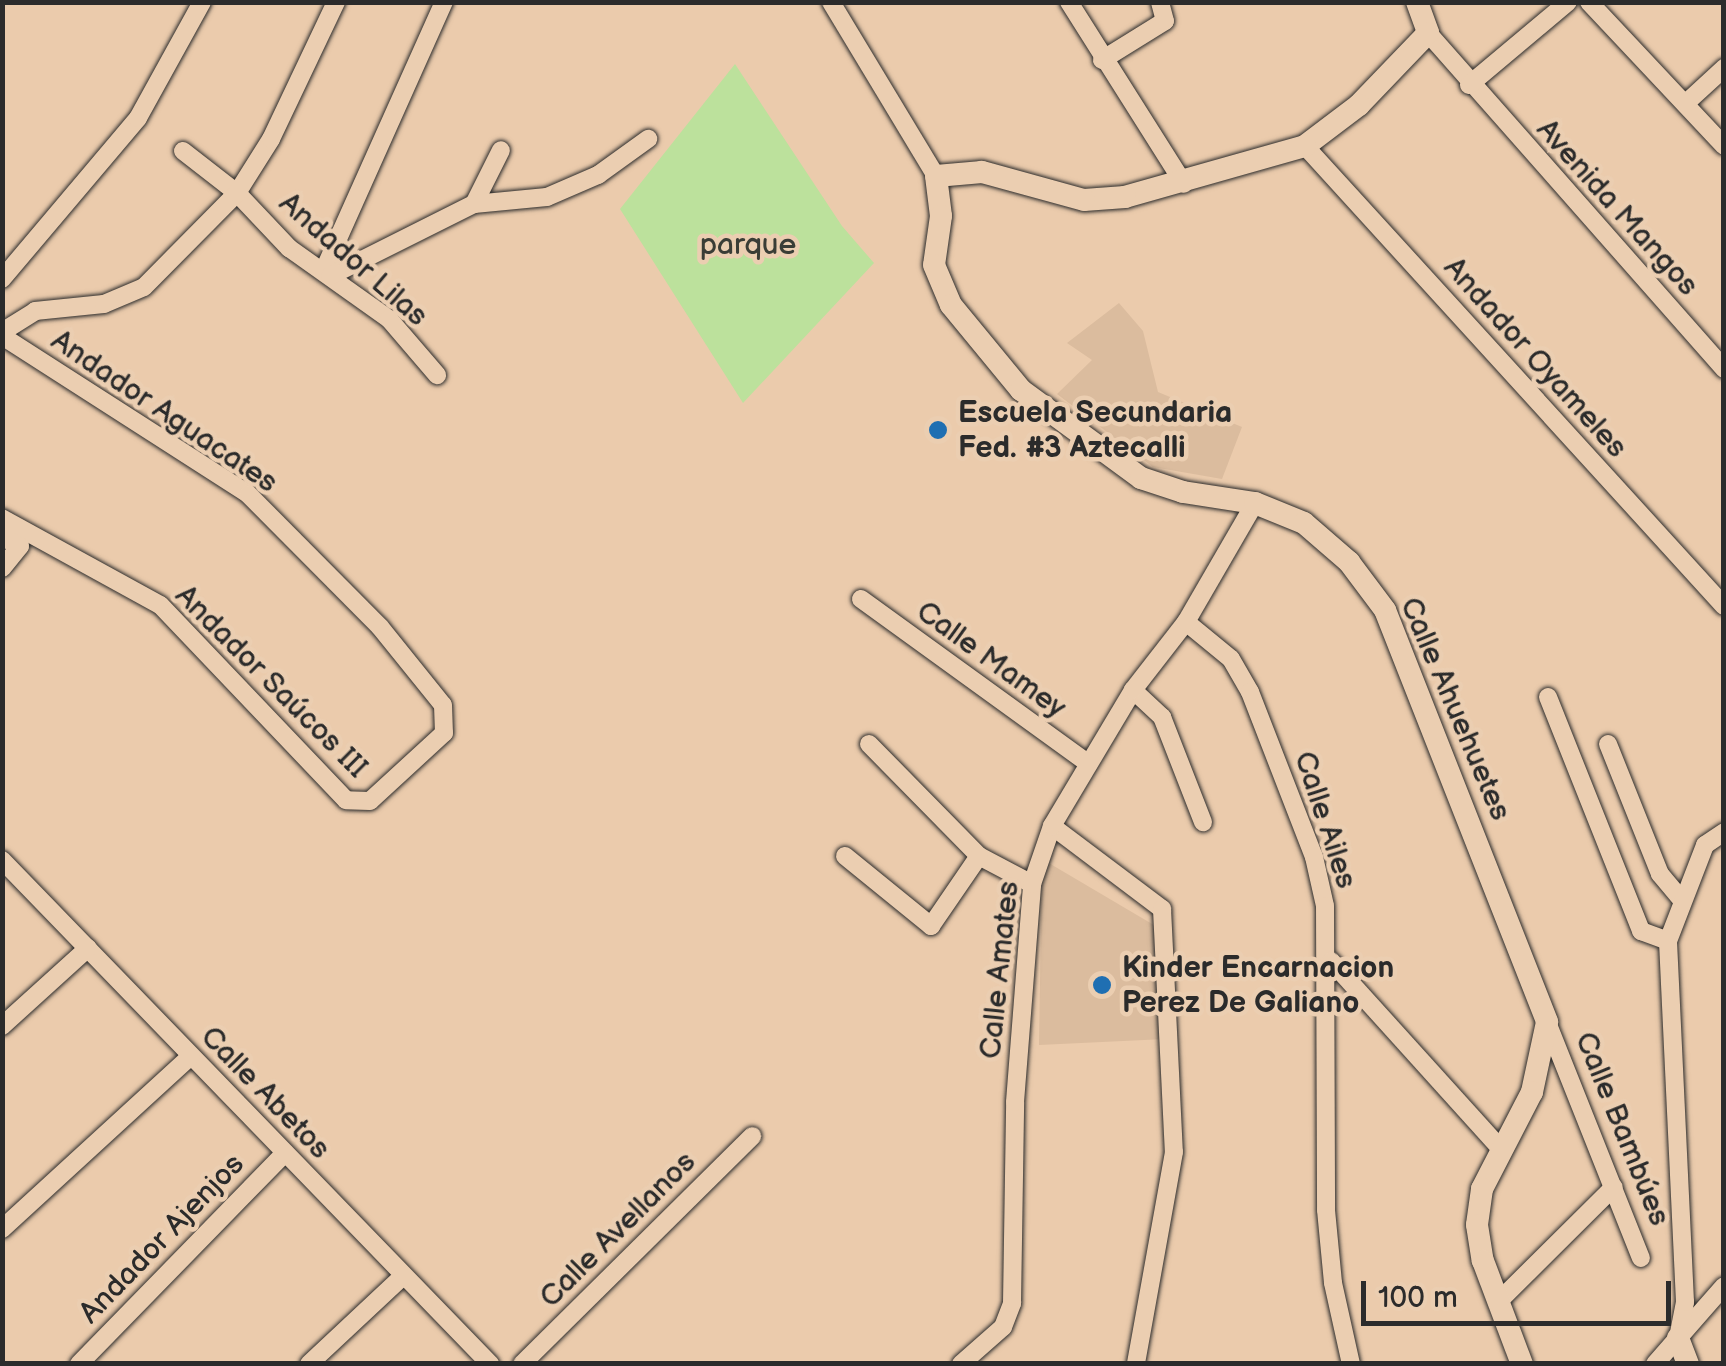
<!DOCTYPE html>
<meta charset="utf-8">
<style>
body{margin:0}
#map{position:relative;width:1726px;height:1366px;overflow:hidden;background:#ebcbac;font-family:"Balsamiq Sans",sans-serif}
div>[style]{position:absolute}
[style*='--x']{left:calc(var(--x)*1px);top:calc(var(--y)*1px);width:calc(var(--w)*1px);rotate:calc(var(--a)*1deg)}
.built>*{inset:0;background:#dbbc9e}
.green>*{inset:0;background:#bce19c}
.roads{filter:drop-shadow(0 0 2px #2b2b2b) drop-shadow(0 0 2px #2b2b2b)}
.minor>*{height:18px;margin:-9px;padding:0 9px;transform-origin:9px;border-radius:9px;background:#ebceb1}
.secondary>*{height:22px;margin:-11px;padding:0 11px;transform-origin:11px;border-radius:11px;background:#ebceb1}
.dots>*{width:28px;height:28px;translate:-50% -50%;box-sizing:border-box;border:5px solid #ebceb1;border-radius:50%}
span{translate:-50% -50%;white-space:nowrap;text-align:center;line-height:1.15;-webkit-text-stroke:9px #ebceb1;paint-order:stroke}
.street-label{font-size:30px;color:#2b2b2b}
.park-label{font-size:30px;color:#3a3d36}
.poi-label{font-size:30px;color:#2b2b2b;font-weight:700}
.left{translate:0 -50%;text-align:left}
.frame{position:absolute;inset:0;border:5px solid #2b2b2b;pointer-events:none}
.scale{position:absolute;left:1361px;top:1281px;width:310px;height:45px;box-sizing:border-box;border:5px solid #2b2b2b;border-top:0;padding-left:12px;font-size:30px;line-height:35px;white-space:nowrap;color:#2b2b2b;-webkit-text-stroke:8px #ebceb1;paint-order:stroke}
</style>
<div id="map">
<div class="built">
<i style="clip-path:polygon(1119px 303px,1143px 331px,1158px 392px,1242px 427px,1222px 479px,1153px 467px,1057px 394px,1092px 360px,1067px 343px)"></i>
<i style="clip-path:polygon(1042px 859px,1164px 931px,1165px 1039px,1039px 1045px)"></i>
</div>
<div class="green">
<i style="clip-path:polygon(735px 64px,842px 226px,874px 263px,743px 403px,620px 209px)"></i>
</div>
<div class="roads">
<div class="minor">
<i style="--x:831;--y:2;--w:203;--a:58.9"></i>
<i style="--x:1069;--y:2;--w:215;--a:57.7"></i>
<i style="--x:1589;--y:2;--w:197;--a:46.8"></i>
<i style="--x:1428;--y:33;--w:448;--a:48.6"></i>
<i style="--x:1102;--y:60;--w:74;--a:-31.8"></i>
<i style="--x:1165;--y:21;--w:20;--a:-105"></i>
<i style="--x:1469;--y:85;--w:129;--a:-40"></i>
<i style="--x:1686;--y:103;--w:52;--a:-42.6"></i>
<i style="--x:1305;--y:146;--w:622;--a:47.67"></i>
<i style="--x:183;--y:151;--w:68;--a:37.9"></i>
<i style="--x:237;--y:193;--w:76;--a:46.6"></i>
<i style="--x:289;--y:248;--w:123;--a:35.4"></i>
<i style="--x:389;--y:319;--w:74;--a:49.4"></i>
<i style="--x:474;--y:204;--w:60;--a:-63.4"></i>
<i style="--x:324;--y:270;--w:294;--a:-65.9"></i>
<i style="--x:330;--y:276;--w:161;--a:-26.6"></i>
<i style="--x:474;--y:204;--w:73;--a:-5.5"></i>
<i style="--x:547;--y:197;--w:56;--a:-23.3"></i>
<i style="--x:598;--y:175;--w:62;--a:-35.8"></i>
<i style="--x:2;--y:279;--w:211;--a:-49.8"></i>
<i style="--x:138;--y:118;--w:132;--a:-61.1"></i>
<i style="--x:2;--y:332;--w:39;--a:-32"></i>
<i style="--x:35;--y:311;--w:69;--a:-5.8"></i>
<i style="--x:104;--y:304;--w:43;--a:-23"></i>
<i style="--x:144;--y:287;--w:132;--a:-45.3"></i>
<i style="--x:237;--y:193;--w:64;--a:-57.8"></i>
<i style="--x:271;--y:139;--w:152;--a:-64.6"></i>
<i style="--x:2;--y:336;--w:292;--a:32.7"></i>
<i style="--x:248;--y:494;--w:187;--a:45.2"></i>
<i style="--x:380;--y:627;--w:100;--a:51.1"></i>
<i style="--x:443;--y:705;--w:28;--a:88"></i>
<i style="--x:444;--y:733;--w:100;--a:137.4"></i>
<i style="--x:370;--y:801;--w:24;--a:-178"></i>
<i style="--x:346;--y:800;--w:269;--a:-133.6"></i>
<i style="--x:160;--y:605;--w:180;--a:-151.2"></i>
<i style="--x:2;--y:537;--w:20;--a:27"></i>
<i style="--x:20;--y:546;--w:28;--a:129"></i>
<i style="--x:861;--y:599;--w:281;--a:35.9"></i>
<i style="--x:1186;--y:622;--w:58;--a:39.4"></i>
<i style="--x:1231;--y:659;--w:38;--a:60"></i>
<i style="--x:1250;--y:692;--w:177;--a:68.8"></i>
<i style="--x:1314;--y:857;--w:50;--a:77.3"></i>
<i style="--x:1325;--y:906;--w:304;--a:89.8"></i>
<i style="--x:1326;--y:1210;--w:73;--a:84.5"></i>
<i style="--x:1333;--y:1283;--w:83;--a:77.5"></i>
<i style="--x:1133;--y:690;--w:40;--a:43"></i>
<i style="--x:1162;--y:717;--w:113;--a:68.7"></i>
<i style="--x:1548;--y:697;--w:252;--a:68.3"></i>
<i style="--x:1641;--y:931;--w:29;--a:20"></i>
<i style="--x:869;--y:744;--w:157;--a:45.5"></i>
<i style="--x:979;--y:856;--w:60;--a:27.8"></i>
<i style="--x:1608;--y:744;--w:140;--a:68.2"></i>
<i style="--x:1660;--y:874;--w:31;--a:50"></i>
<i style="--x:1052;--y:826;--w:138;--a:37"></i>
<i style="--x:1162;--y:909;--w:243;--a:87.2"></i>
<i style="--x:1174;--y:1152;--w:215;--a:100.2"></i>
<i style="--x:845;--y:856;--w:111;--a:39.1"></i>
<i style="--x:931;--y:926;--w:85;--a:-55.6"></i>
<i style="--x:2;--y:860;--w:702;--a:45.92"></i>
<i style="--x:1331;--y:961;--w:252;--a:47.9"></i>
<i style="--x:1547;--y:1022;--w:254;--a:68.3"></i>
<i style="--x:2;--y:1026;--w:116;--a:-42.2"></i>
<i style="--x:2;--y:1229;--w:256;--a:-42.5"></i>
<i style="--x:1498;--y:1302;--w:163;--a:-44.8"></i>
<i style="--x:1681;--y:1335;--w:65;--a:-48.7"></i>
<i style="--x:79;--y:1364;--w:295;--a:-45.7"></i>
<i style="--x:309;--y:1364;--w:129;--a:-43.1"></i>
<i style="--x:522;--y:1364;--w:324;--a:-44.7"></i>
<i style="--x:961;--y:1364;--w:56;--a:-41.4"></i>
<i style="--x:1003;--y:1327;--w:26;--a:-69"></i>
<i style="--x:1012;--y:1303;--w:201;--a:-89.1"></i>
<i style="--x:1015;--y:1102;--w:219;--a:-85.5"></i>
<i style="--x:1032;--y:884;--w:61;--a:-71"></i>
<i style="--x:1052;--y:826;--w:158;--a:-59.2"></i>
<i style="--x:1133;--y:690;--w:86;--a:-52.1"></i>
<i style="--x:1186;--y:622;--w:138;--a:-59.9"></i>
<i style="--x:1655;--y:1364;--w:35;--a:-49"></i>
<i style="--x:1678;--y:1338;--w:37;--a:-79"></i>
<i style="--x:1685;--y:1302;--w:361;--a:-92.7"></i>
<i style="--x:1668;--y:941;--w:103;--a:-68.9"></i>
<i style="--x:1705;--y:845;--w:23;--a:-34"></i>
</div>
<div class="secondary">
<i style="--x:1417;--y:2;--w:33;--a:70"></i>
<i style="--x:1428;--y:33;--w:100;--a:133.8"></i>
<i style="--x:1359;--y:105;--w:68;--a:142.8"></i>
<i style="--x:1305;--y:146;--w:187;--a:164.2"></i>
<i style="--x:1125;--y:197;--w:41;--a:175.8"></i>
<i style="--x:1084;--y:200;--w:106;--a:-164.6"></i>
<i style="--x:982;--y:172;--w:46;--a:175"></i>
<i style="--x:936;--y:176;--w:40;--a:82.9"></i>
<i style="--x:941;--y:216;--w:49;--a:98.1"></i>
<i style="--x:934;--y:265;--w:43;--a:67"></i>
<i style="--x:951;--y:305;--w:110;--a:50.5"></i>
<i style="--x:1021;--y:390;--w:149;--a:36.3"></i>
<i style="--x:1141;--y:478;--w:44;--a:18.4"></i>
<i style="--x:1183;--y:492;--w:73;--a:8.7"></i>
<i style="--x:1255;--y:503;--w:53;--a:22.2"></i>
<i style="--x:1304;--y:523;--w:60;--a:40.9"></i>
<i style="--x:1349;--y:562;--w:60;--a:53.1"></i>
<i style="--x:1385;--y:610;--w:443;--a:68.5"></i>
<i style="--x:1547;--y:1022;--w:72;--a:102.1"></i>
<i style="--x:1532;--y:1092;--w:109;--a:117.3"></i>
<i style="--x:1482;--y:1189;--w:36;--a:98"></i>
<i style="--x:1477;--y:1225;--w:36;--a:81"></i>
<i style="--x:1483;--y:1261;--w:110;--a:69.3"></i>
<i style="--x:1678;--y:1338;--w:28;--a:69"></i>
</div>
</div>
<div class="dots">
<i style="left:938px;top:430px;background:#1f6fb2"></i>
<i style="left:1102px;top:985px;background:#1f6fb2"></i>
</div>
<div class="street-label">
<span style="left:1617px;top:208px;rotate:48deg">Avenida Mangos</span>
<span style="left:353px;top:260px;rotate:41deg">Andador Lilas</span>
<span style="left:1535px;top:358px;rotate:48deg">Andador Oyameles</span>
<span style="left:164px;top:412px;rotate:34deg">Andador Aguacates</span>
<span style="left:991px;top:660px;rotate:36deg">Calle Mamey</span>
<span style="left:271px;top:682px;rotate:45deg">Andador Saúcos III</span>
<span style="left:1455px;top:709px;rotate:67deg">Calle Ahuehuetes</span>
<span style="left:1325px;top:820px;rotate:72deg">Calle Ailes</span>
<span style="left:1000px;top:970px;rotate:-84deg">Calle Amates</span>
<span style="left:265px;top:1093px;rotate:46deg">Calle Abetos</span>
<span style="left:1622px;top:1129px;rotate:68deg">Calle Bambúes</span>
<span style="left:618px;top:1230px;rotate:-45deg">Calle Avellanos</span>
<span style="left:162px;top:1239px;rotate:-46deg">Andador Ajenjos</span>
</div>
<div class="park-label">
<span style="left:748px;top:245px">parque</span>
</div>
<div class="poi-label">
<span class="left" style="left:958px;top:430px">Escuela Secundaria<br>Fed. #3 Aztecalli</span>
<span class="left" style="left:1122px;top:985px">Kinder Encarnacion<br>Perez De Galiano</span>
</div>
<div class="frame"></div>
<div class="scale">100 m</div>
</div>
